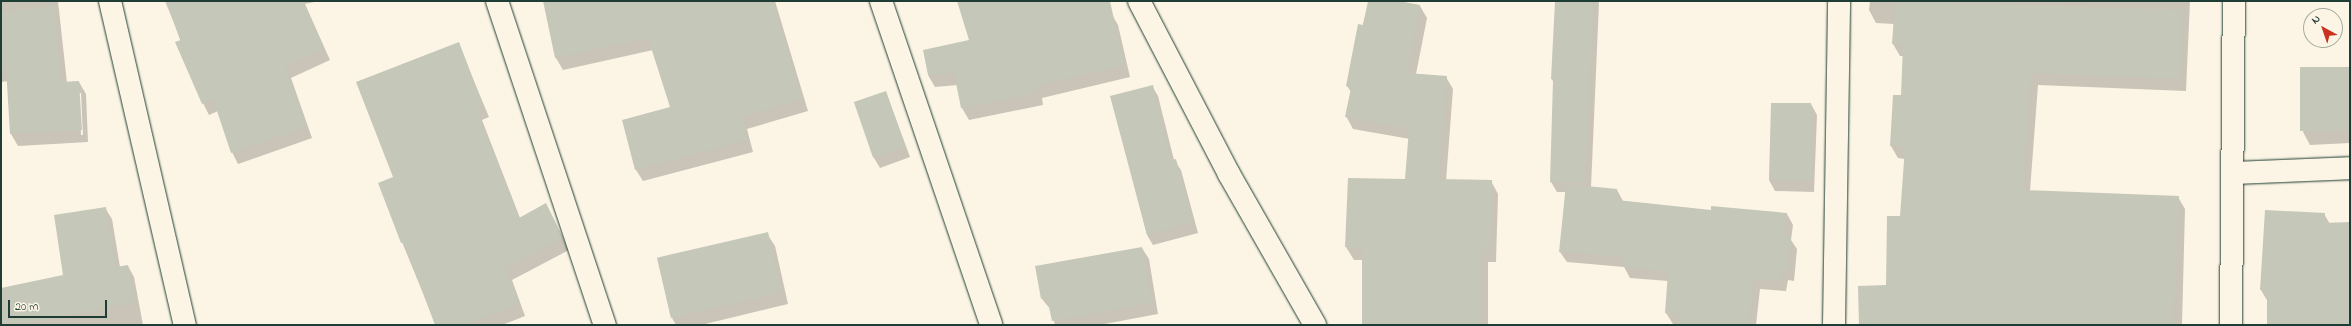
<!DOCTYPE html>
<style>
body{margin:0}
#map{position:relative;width:2351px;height:326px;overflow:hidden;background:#fcf5e5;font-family:"Indie Flower",sans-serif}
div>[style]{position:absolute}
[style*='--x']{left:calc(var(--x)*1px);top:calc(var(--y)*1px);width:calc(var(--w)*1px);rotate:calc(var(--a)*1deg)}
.shadow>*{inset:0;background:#0003}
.building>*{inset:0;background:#c5c7b9;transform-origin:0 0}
.roads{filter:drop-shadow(0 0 1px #1f3d34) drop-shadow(0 0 1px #1f3d34)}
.street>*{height:22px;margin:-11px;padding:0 11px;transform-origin:11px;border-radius:11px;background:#fcf5e5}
span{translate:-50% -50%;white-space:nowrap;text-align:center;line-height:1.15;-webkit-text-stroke:3px #fcf5e5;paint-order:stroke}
.frame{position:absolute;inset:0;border:2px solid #1f3d34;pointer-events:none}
.north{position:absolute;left:2303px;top:8px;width:40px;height:40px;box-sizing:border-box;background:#fcf5e5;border:1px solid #a4ab9e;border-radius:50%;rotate:320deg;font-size:11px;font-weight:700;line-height:16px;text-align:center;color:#1f3d34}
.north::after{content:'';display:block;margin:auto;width:14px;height:18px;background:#c8321e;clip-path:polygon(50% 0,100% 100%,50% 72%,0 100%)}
.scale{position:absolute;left:8px;top:300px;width:99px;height:18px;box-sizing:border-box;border:2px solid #1f3d34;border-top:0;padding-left:5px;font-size:12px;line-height:14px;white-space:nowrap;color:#1f3d34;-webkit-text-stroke:3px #fcf5e5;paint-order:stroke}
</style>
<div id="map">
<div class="shadow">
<i style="clip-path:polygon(evenodd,1px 1px,58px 1px,67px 83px,79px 82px,86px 94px,88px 142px,18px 146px,11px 134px,8px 81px,1px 82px,1px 1px,79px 93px,81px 93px,83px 135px,81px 135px,79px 93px)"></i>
<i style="clip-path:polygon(166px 1px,319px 1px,305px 4px,330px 60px,291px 78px,312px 138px,238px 164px,232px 152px,218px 111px,209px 115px,203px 103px)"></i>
<i style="clip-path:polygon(544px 1px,775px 1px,808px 111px,747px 129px,753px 152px,643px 181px,636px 170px,672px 108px,653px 50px,563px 70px,556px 58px)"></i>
<i style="clip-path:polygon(958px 1px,1061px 1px,1111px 13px,1118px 25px,1130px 77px,1042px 98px,1043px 105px,969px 120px,962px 108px,958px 85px,935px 87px,928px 75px,970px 41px)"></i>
<i style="clip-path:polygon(1369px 1px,1394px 1px,1420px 6px,1427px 18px,1416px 74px,1446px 77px,1453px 89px,1446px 181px,1491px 181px,1498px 194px,1496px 262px,1488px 262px,1488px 325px,1363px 325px,1363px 260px,1354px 260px,1346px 247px,1349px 179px,1406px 180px,1410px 139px,1353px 129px,1346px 116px,1351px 92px,1347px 86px)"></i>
<i style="clip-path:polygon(1556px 1px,1597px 1px,1599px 3px,1591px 187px,1617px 190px,1623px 201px,1712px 211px,1787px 214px,1793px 225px,1791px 240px,1797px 249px,1794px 281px,1788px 280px,1786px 291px,1760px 289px,1756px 325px,1673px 324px,1666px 313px,1668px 281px,1630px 278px,1624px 267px,1567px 262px,1560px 252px,1566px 192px,1557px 192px,1551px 182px,1554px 84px,1552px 79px)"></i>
<i style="clip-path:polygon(1870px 1px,2190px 1px,2186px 91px,2038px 85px,2030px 191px,2178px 197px,2185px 209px,2182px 325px,1860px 325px,1887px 285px,1901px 217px,1905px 159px,1898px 158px,1891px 146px,1902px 96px,1904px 56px,1900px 56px,1893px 44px,1894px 24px,1876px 23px,1869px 10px)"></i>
<i style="clip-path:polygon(458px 43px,489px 117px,482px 120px,520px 218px,546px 204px,569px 250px,512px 280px,525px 316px,502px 325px,436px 325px,402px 242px,395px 178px)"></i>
<i style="clip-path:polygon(2350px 68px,2350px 143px,2310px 145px,2303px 132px)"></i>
<i style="clip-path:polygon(1152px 86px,1158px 96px,1174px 160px,1181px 170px,1198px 233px,1153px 245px,1147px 235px,1112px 97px)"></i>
<i style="clip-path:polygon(886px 92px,910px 157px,880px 168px,874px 158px)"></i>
<i style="clip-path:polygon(1771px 104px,1811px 104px,1817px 115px,1814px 192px,1775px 191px,1769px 180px)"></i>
<i style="clip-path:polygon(105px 208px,112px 219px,120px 267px,128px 266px,134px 277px,143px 325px,1px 325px,1px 289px,64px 276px)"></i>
<i style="clip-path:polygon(2324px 214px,2330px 224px,2350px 223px,2350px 325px,2268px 325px,2268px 302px,2261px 290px)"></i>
<i style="clip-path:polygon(767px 234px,775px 246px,788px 304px,701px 325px,676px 325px,672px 318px)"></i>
<i style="clip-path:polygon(1142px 248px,1149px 259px,1158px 314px,1099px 325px,1055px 325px,1051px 310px,1042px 299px)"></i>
</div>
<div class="building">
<i style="clip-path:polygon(165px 1px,303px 1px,324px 48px,285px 66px,306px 127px,231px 153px,213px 99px,202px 104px,175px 42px,181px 40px)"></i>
<i style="clip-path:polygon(543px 1px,773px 1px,802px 99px,741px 117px,747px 140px,635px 170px,622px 120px,670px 107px,648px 38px,555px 58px)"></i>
<i style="clip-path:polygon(957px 1px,1110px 1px,1124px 65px,1036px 86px,1037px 93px,961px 108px,954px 73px,928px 75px,923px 50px,969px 40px)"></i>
<i style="clip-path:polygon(1368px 1px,1399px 1px,1420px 5px,1407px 73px,1447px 76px,1438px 179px,1492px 180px,1490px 250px,1481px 250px,1481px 325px,1362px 325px,1362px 248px,1345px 247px,1348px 178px,1405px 179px,1409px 129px,1345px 117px,1351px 88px,1346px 86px,1358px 24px,1363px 25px)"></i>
<i style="clip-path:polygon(1555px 1px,1593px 1px,1585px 183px,1550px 182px,1553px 80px,1551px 79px)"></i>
<i style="clip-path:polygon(1895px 1px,2182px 10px,2180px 79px,2031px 73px,2023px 190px,2179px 196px,2173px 325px,1859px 325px,1858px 286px,1886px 285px,1887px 216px,1900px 216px,1905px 147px,1890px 146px,1893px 95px,1901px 95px,1903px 45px,1892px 44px)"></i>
<i style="clip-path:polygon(54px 6px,61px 82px,79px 81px,82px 130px,10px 134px,6px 68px,1px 69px,1px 12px)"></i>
<i style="clip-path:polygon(459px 42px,483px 105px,476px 108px,519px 218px,546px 203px,563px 238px,506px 268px,519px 304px,463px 325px,435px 325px,404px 242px,401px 243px,378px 183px,393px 177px,356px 82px)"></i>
<i style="left:2350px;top:67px;width:64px;height:50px;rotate:90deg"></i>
<i style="clip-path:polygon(1153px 85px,1171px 160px,1176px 159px,1193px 222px,1147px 235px,1110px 96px)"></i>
<i style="left:886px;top:91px;width:59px;height:34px;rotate:71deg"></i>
<i style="left:1771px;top:103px;width:40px;height:77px"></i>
<i style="clip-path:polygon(1566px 184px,1617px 189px,1617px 200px,1711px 210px,1711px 206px,1787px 213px,1785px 237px,1791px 237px,1788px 270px,1782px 270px,1781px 281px,1754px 278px,1748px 325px,1677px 325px,1678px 314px,1665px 313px,1668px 272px,1623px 267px,1624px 257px,1559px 252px)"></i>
<i style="clip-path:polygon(106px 207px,116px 267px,128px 265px,135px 302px,48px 319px,1px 325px,1px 288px,63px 275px,54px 215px)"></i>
<i style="clip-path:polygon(2265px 210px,2325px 213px,2324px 223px,2350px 222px,2350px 325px,2267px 325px,2267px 290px,2260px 290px)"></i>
<i style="left:768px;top:232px;width:62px;height:114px;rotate:77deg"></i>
<i style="clip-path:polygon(1142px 247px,1152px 303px,1052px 321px,1047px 298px,1041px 299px,1035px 266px)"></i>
</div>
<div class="roads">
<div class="street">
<i style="--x:110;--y:1;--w:333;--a:77"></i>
<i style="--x:497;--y:1;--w:342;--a:71.6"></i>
<i style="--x:881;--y:1;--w:342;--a:71.2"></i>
<i style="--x:1139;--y:1;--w:195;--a:62.5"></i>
<i style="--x:1229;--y:174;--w:174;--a:60.3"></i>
<i style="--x:2233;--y:173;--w:117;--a:-2.4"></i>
<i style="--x:1834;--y:325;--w:324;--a:-89.1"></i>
<i style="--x:2231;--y:325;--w:324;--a:-89.5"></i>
</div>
</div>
<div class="frame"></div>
<div class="north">N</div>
<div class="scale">20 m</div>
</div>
